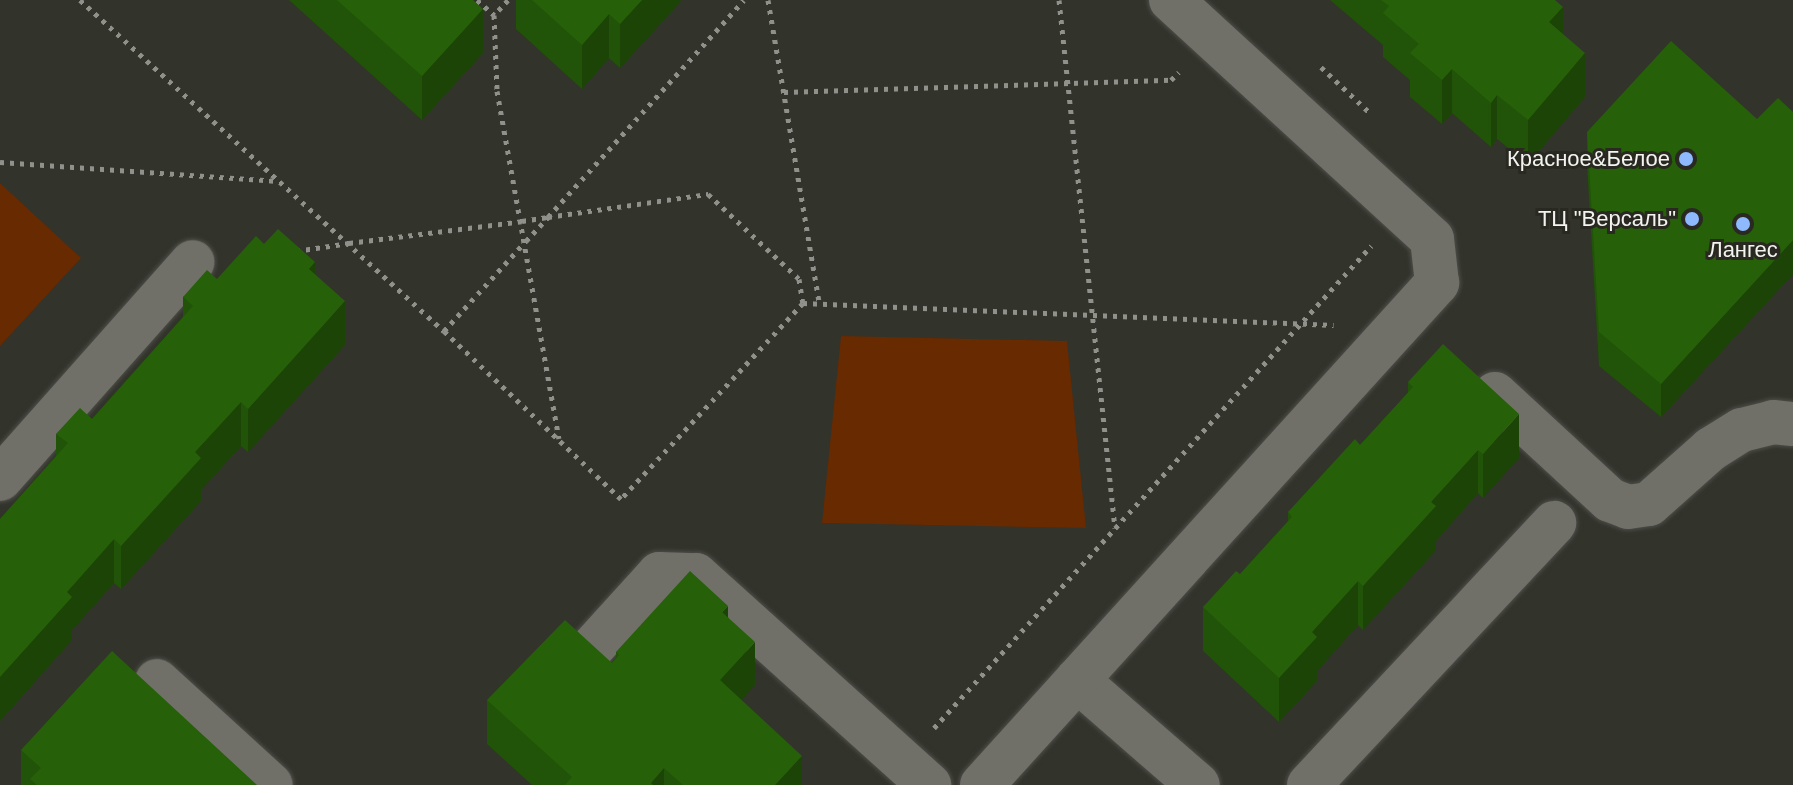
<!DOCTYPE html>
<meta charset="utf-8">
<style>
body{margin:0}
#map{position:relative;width:1793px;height:785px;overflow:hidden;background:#32332b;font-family:Helvetica,sans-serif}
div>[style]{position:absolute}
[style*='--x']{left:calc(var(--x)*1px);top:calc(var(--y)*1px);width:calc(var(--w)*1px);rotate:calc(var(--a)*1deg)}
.green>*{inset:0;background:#672a01}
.path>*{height:5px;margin-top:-2.5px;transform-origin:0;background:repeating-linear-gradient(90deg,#91918b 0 4px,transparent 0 10px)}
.roads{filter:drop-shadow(0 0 2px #4e4e49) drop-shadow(0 0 2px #4e4e49)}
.minor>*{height:44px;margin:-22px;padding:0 22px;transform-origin:22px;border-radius:22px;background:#707068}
.wall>*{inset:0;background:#215308}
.shaded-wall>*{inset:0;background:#1b4406}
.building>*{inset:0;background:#266109}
.dots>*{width:22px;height:22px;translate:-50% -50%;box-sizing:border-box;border:4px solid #292922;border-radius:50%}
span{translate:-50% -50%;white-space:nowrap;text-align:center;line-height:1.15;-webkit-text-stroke:6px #292922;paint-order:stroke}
.poi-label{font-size:22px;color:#f3f3ef}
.right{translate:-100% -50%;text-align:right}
</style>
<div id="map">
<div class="green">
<i style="clip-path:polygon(0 183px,81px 258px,0 346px)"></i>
<i style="clip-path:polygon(841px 336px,1067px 341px,1086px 528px,822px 523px)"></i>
</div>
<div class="path">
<i style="--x:80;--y:0;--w:492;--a:42.3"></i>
<i style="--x:477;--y:0;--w:23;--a:41"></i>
<i style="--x:508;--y:0;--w:21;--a:133"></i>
<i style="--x:494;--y:15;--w:76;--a:87.7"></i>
<i style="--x:497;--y:91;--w:353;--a:79.9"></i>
<i style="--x:768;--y:0;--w:307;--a:80.4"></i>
<i style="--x:1059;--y:0;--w:531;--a:83.95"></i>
<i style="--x:1321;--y:67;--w:66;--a:43.2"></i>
<i style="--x:784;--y:92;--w:387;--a:-1.8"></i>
<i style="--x:1171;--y:80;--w:11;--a:-45"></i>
<i style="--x:0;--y:162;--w:278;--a:3.9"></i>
<i style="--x:296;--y:251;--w:54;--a:-8.6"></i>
<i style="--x:349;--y:243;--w:174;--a:-7.2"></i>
<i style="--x:522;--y:221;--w:26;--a:-9"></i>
<i style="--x:548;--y:217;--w:162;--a:-8.2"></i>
<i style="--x:708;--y:194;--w:125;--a:43"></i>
<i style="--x:799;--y:279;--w:24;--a:81"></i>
<i style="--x:803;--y:303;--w:267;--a:132.9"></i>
<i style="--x:621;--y:499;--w:244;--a:-136.5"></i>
<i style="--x:444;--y:331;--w:122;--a:-47.7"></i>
<i style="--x:526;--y:241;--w:33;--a:-47"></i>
<i style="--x:548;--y:217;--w:292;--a:-47.9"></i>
<i style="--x:803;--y:303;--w:531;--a:2.37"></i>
<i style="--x:934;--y:728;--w:651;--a:-47.8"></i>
</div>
<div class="roads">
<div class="minor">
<i style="--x:1495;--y:394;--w:156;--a:42.7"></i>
<i style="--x:1610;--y:500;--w:19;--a:21"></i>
<i style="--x:1628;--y:507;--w:21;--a:-8"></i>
<i style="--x:1649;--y:504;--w:83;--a:-41.6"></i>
<i style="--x:1711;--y:449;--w:36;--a:-32"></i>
<i style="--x:1742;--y:430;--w:32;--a:-14"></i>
<i style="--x:1773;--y:422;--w:20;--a:6"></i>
<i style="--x:0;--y:479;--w:290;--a:-48.4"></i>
<i style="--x:592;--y:648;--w:100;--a:-47.8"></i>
<i style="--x:659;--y:574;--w:37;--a:2"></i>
<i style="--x:696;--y:575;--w:314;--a:42"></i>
<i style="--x:1077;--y:680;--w:160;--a:41"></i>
<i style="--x:157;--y:681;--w:154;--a:42.4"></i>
<i style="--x:982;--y:785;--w:678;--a:-47.81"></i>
<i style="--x:1437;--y:283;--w:44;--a:-96.5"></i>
<i style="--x:1432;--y:239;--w:354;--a:-137.5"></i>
<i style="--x:1309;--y:785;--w:359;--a:-46.9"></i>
</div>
</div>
<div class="wall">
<i style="clip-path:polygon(289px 0,473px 0,483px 53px,422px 120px)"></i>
<i style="clip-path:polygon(516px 0,682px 0,620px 68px,609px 58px,582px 89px,516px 29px)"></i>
<i style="clip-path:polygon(1330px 0,1555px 0,1563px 34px,1585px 97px,1528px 164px,1497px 139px,1491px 147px,1452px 113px,1442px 124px,1410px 97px,1410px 80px,1383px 57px,1383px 45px)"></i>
<i style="clip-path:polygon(1793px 112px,1793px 274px,1661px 417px,1599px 366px,1587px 165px,1587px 132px,1757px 119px)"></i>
<i style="clip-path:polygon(264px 244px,315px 274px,345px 345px,248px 452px,241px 446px,201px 490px,201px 501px,121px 589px,114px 583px,72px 630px,72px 640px,0 721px,0 519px,56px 456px,56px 434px,92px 419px,183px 317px,183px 297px,217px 279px)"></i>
<i style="clip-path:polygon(1408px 382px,1519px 458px,1483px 498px,1478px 493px,1436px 541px,1436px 550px,1363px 630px,1358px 625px,1317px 671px,1317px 681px,1279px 722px,1203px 651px,1203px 607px,1240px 574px,1288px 521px,1288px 512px,1360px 445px,1408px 393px)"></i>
<i style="clip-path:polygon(728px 617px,755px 685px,741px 700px,802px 785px,532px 785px,487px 744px,487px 700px,612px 663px,616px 658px,616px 652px)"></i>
<i style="clip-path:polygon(21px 750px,257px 785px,21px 785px)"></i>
</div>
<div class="shaded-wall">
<i style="clip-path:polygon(642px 0,682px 0,620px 68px,620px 24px)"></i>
<i style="clip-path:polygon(1563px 7px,1563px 50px,1549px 22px)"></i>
<i style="clip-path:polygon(483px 9px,483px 53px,422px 120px,422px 76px)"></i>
<i style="clip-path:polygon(609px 14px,609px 58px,582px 89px,582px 45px)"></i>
<i style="clip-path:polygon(1585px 53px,1585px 97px,1528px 164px,1528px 120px)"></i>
<i style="clip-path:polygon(1452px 69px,1452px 113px,1442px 124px,1442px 80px)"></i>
<i style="clip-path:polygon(1497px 95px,1497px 139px,1491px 147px,1491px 103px)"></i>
<i style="clip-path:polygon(1793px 240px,1793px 274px,1661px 417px,1661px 384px)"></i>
<i style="clip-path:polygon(315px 262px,315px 306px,309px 269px)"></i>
<i style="clip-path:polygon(345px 301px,345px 345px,248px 452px,248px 409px)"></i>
<i style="clip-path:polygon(241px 402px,241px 446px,201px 490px,201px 501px,121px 589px,121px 546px,195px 452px)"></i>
<i style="clip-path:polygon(1519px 414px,1519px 458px,1483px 498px,1483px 454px)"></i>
<i style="clip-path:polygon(1478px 450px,1478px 493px,1436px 541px,1436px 550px,1363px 630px,1363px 586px,1431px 502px)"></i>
<i style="clip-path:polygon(114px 539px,114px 583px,72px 630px,72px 640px,0 721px,0 677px,67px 592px)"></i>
<i style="clip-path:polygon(1358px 581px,1358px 625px,1317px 671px,1317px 681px,1279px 722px,1279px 678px,1312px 632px)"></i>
<i style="clip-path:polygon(728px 606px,728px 649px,722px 612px)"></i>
<i style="clip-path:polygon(755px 642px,755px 685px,720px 724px,720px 680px)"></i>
<i style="clip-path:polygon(802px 756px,802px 785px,775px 785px)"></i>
<i style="clip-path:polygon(664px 768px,664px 785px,651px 785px,651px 783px)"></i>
</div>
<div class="building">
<i style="clip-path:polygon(337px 0,473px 0,483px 9px,422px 76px)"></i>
<i style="clip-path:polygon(532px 0,642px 0,620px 24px,609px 14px,582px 45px)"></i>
<i style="clip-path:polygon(1381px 0,1555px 0,1563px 7px,1549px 22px,1585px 53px,1528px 120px,1497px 95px,1491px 103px,1452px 69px,1442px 80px,1410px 53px,1419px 44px,1383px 13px,1389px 6px)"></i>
<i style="clip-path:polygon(1671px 41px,1757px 119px,1778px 98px,1793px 112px,1793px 240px,1661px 384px,1599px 332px,1587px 132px)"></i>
<i style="clip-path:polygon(278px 229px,315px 262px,309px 269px,345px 301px,248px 409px,241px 402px,195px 452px,201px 458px,121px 546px,114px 539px,67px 592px,72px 597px,0 677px,0 519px,68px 443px,56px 434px,80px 408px,92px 419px,193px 306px,183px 297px,207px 270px,217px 279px,256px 236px,264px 244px)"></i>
<i style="clip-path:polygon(1443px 344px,1519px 414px,1483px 454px,1478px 450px,1431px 502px,1436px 506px,1363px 586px,1358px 581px,1312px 632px,1317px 637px,1279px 678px,1203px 607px,1236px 571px,1240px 574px,1292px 517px,1288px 512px,1355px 439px,1360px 445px,1413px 387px,1408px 382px)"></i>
<i style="clip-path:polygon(690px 571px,728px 606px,722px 612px,755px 642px,720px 680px,802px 756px,775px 785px,683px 785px,664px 768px,651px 783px,653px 785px,565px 785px,572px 777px,487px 700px,565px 620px,612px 663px,619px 655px,616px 652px)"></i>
<i style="clip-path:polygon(112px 651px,257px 785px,37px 785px,30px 779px,41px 768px,21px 750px)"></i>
</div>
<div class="dots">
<i style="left:1686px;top:159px;background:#8eb9fd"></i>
<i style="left:1692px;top:219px;background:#8eb9fd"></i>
<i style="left:1743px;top:224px;background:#8eb9fd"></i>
</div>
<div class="poi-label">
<span class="right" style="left:1670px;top:159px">Красное&amp;Белое</span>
<span class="right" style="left:1676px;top:219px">ТЦ "Версаль"</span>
<span style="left:1743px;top:250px">Лангес</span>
</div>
</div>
